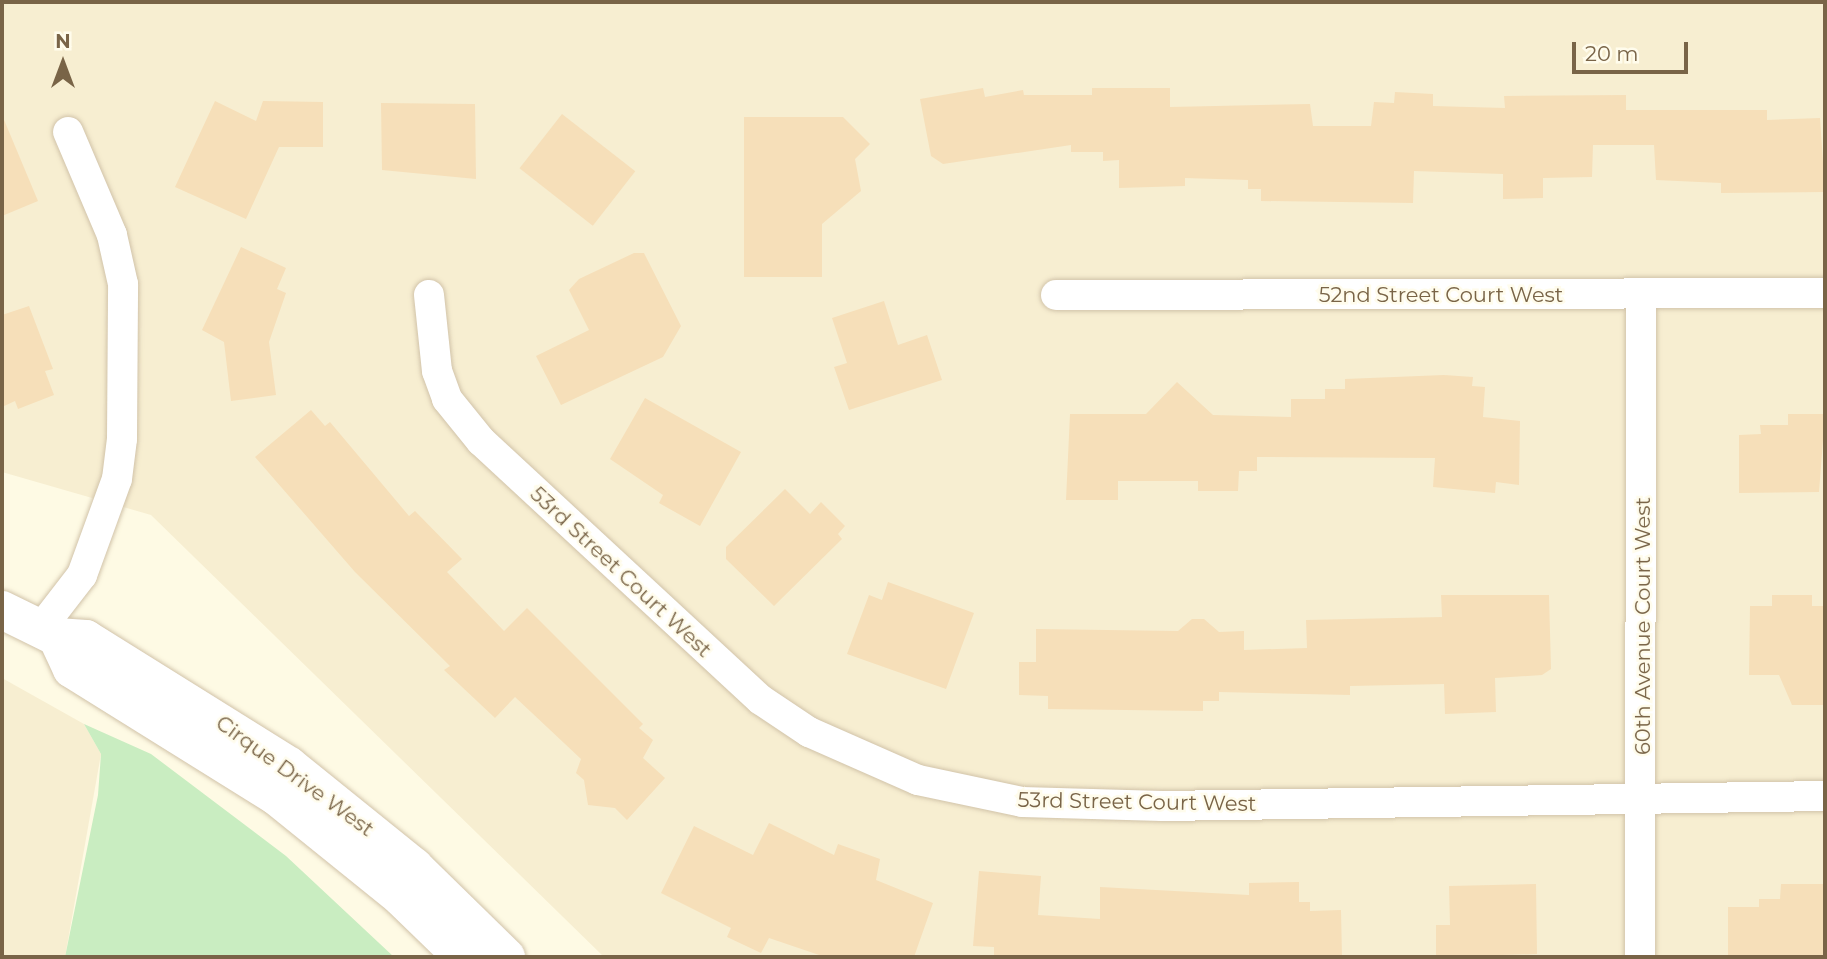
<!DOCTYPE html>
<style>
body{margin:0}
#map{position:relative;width:1827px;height:959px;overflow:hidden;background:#fefae4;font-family:Montserrat,sans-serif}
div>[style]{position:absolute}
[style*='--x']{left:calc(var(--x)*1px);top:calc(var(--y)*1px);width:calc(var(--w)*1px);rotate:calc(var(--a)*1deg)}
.residential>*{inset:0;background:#f7eed1}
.green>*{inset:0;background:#c9edc1}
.building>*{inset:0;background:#f6dfb9;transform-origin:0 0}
.roads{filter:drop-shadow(0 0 2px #d1c3a9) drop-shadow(0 0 2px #d1c3a9)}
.minor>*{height:30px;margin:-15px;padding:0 15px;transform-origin:15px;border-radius:15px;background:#fff}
.secondary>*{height:38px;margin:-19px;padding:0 19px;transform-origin:19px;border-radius:19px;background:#fff}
span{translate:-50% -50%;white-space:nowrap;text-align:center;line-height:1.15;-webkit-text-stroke:5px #fffcec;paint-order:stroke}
.street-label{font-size:21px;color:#796447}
.frame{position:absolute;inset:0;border:4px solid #796447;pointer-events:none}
.north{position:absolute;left:28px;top:28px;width:70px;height:70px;-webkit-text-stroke:5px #fffcec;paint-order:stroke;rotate:0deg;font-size:19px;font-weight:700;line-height:28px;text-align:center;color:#796447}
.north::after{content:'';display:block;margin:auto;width:24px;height:32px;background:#796447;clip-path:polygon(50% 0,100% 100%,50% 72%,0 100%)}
.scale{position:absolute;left:1572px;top:42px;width:116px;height:32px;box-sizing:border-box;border:4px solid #796447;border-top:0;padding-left:9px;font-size:21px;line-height:24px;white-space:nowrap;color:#796447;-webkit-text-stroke:5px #fffcec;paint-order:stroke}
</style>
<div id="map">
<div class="residential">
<i style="clip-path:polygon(2px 2px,1825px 2px,1825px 957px,604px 957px,151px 515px,2px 472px)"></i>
<i style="clip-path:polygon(2px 678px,84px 724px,101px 754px,65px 957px,2px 957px)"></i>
</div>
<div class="green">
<i style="clip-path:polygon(84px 724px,151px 754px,286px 856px,394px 957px,65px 957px,98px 795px,101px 754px)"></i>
</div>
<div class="building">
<i style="clip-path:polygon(983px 88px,985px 97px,1023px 90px,1024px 95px,1092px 95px,1092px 88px,1170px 88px,1170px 107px,1310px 104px,1313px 126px,1371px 126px,1374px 102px,1394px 103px,1395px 92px,1433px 94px,1433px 106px,1505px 108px,1504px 96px,1626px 95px,1626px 110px,1767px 110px,1767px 120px,1820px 118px,1825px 192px,1721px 193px,1721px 183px,1656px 180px,1654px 145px,1593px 145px,1592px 177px,1543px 178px,1543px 198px,1503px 199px,1503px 174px,1414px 171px,1413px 203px,1261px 201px,1261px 189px,1248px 189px,1248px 180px,1185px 178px,1185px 186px,1119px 188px,1119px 160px,1103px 161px,1103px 152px,1071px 152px,1071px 145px,943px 164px,931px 156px,920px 99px)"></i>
<i style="clip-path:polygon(215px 101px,256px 121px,263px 101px,323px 102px,323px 147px,279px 147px,246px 219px,175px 187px)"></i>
<i style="clip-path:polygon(381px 103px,475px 104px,476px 179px,382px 170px)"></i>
<i style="left:562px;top:114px;width:93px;height:69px;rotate:38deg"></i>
<i style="clip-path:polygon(2px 115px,38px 201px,2px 216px)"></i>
<i style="clip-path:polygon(744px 117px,843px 117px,870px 144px,855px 159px,861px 191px,822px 224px,822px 277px,744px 277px)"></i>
<i style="clip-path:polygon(241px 247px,286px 268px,277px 289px,286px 293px,269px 342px,276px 395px,231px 401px,224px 342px,202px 330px)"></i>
<i style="clip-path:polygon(634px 253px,644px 253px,681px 326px,663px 357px,561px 405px,536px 356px,589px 330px,569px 290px,579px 279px)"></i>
<i style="clip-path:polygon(884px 301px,898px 345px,927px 335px,942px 380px,849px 410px,834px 367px,847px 363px,832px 318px)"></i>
<i style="clip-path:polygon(29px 306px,53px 369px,45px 371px,54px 395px,18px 409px,15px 401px,2px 407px,2px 315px)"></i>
<i style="clip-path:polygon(1444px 375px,1473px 377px,1472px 386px,1485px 387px,1483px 417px,1520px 421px,1519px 485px,1496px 482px,1495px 493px,1433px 487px,1435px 458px,1257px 457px,1257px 471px,1239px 471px,1238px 491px,1198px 491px,1198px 481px,1118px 481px,1118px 500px,1066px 500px,1070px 414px,1146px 414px,1177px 382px,1213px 415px,1291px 417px,1291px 399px,1325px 399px,1325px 389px,1345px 389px,1345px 379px)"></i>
<i style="clip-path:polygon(645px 398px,741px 452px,700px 526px,659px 503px,663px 495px,610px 459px)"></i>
<i style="clip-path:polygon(311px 410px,325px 426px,330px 422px,409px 516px,415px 511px,462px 559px,447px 572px,504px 631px,527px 608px,643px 724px,639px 728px,653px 740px,643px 758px,665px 778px,627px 820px,615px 808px,588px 805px,584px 780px,576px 773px,581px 759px,515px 697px,495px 718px,444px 670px,450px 666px,355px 572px,255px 457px)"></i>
<i style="clip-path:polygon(1788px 414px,1825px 414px,1819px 492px,1739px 493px,1739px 435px,1761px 434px,1760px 425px,1788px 425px)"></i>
<i style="clip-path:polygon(785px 489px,810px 514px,821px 502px,845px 526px,838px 534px,842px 539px,774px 606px,726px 559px,726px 547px)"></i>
<i style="clip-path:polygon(888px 582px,974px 613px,946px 689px,847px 654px,869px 595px,882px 600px)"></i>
<i style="clip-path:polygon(1441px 595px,1549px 595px,1551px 669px,1542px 675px,1495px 678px,1496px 712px,1445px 714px,1444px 684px,1350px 686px,1350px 695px,1219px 692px,1219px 701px,1203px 701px,1203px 711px,1048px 709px,1048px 696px,1019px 695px,1019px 662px,1036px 662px,1036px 629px,1178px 631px,1192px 619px,1204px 619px,1219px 632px,1244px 631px,1244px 650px,1307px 648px,1306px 620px,1442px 617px)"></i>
<i style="clip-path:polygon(1772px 595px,1812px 595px,1812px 606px,1825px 606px,1825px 705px,1792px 705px,1779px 675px,1749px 675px,1750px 606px,1772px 606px)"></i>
<i style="clip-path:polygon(769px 823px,834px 855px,838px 844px,880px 859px,876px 880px,933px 903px,914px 957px,825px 957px,769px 938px,761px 953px,727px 937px,731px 928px,661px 893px,694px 826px,753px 855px)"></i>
<i style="clip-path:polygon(979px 871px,1041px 876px,1038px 915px,1100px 919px,1100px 887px,1249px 895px,1249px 883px,1299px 882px,1299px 902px,1310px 902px,1310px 911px,1341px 910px,1342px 957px,994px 957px,994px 947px,973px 946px)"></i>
<i style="clip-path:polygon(1536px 884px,1537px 954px,1436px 957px,1436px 925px,1450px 925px,1449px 886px)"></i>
<i style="clip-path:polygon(1781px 884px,1825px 884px,1825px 957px,1728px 957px,1728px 907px,1759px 907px,1759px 899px,1780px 899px)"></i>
</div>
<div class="roads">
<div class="minor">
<i style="--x:429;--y:295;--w:76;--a:84"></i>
<i style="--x:437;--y:371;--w:30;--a:70"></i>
<i style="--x:447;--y:399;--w:54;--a:51"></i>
<i style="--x:481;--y:441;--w:381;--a:42.8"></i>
<i style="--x:761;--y:700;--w:58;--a:33.7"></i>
<i style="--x:809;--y:732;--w:119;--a:23.8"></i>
<i style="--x:918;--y:780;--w:106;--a:11.9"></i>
<i style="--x:1022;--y:802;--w:140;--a:1.6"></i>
<i style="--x:1162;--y:806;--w:663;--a:-0.86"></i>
<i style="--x:1056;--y:295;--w:769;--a:-0.15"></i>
<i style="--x:41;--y:628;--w:67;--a:-52.3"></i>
<i style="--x:82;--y:575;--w:102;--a:-70"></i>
<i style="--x:117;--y:479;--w:40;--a:-82.9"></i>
<i style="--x:122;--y:439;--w:155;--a:-89.6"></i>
<i style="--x:123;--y:284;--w:50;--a:-102.7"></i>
<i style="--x:112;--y:235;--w:112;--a:-113.1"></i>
<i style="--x:1640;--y:957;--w:662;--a:-89.91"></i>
</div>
<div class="secondary">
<i style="--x:2;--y:610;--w:61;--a:26.1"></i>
<i style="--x:57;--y:637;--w:29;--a:4"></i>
<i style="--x:86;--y:639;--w:239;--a:32"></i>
<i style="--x:289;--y:766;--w:161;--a:38.9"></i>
<i style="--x:414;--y:867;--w:129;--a:44.4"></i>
<i style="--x:57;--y:637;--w:35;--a:65"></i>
<i style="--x:72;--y:669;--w:240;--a:31.9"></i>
<i style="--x:276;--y:796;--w:161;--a:38.9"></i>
<i style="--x:401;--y:897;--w:86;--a:44.1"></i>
</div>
</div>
<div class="street-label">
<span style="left:1441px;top:295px">52nd Street Court West</span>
<span style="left:621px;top:572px;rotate:43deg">53rd Street Court West</span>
<span style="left:1643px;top:626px;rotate:-90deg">60th Avenue Court West</span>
<span style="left:295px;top:776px;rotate:36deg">Cirque Drive West</span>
<span style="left:1137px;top:802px;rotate:1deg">53rd Street Court West</span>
</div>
<div class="frame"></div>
<div class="north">N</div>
<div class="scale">20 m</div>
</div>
